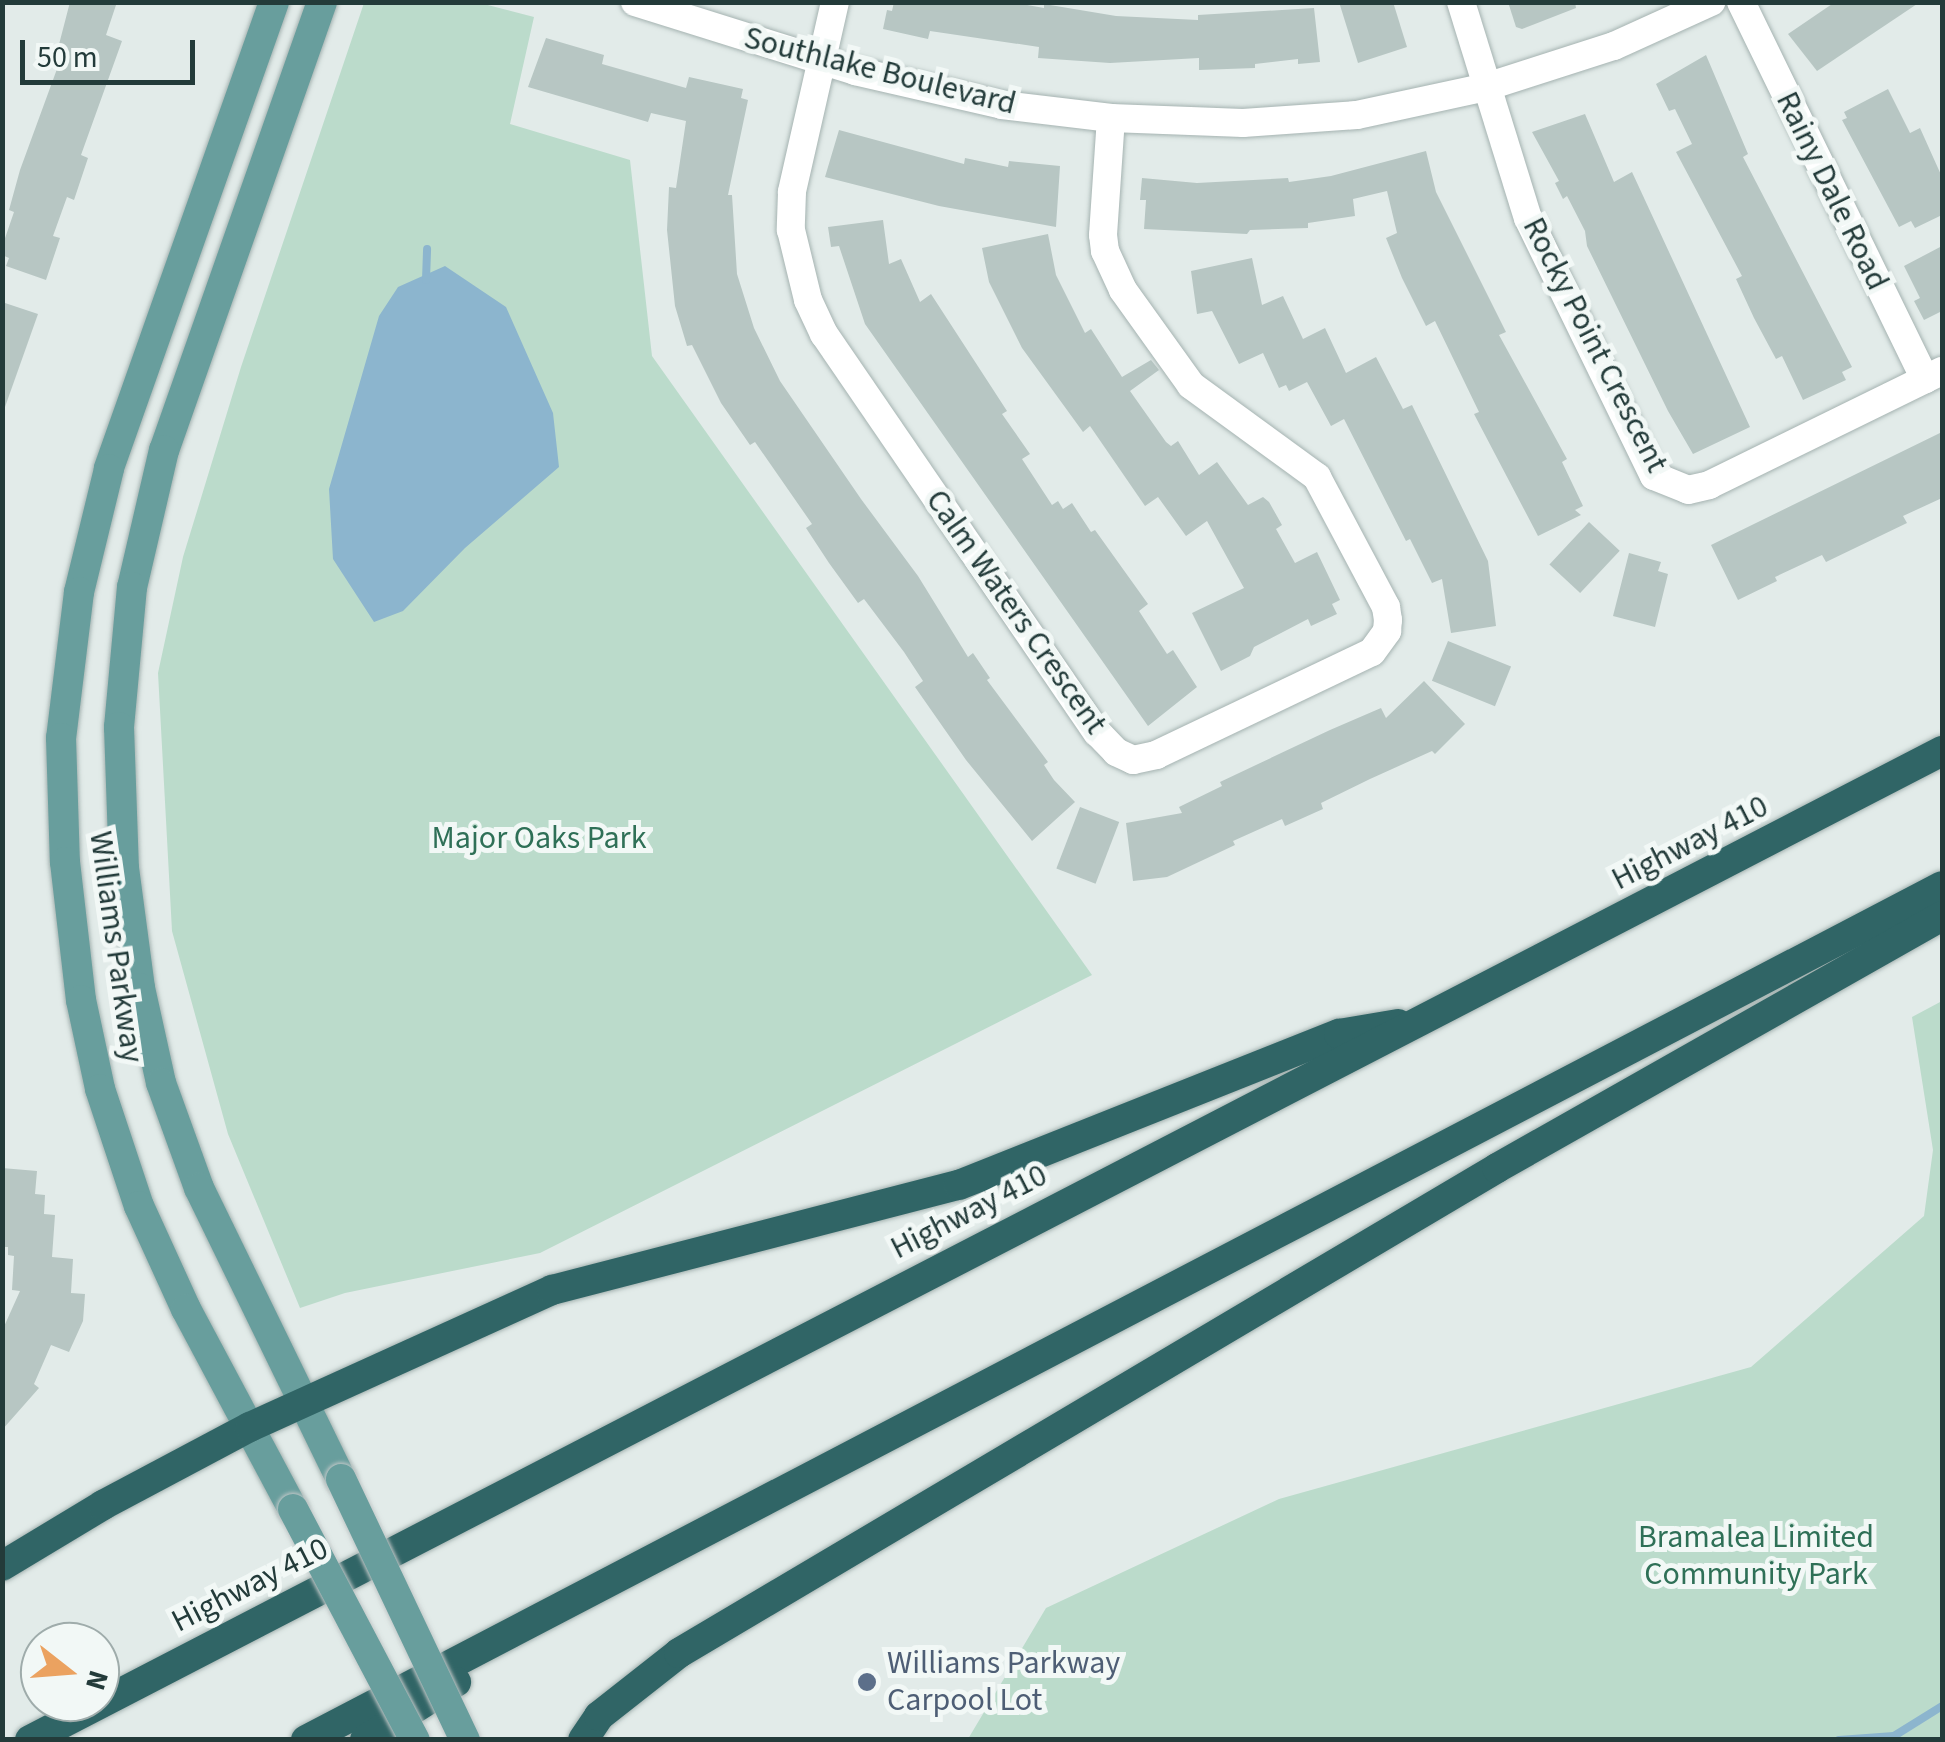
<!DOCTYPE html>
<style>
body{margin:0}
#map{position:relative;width:1945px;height:1742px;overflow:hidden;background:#e2ebe9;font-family:"Source Sans 3",sans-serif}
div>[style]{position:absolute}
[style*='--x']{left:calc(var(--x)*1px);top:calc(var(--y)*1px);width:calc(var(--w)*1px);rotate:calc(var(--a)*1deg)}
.green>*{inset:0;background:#bbdbcb}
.water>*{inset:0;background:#8cb5ce}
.stream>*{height:8px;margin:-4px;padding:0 4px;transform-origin:4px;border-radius:4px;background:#8cb5ce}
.building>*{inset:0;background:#b7c6c3;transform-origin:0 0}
.roads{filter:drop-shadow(0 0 2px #a5b3b1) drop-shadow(0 0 2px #a5b3b1)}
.minor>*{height:28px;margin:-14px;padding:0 14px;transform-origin:14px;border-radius:14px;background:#fff}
.major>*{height:30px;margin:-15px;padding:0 15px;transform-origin:15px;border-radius:15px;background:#689e9d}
.highway>*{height:30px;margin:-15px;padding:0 15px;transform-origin:15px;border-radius:15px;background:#306566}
.bridges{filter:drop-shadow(0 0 2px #c1c8c8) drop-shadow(0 0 2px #c1c8c8)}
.major-bridge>*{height:30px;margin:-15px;padding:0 15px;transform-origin:15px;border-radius:15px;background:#689e9d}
.dots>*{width:28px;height:28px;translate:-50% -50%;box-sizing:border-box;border:5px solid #f2f8f6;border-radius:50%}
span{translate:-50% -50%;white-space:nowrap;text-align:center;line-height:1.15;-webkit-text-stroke:10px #f2f8f6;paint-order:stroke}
.street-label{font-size:32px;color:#233b3a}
.park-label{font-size:32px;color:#2f7057}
.service-label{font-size:32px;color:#4e5e75}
.left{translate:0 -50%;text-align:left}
.frame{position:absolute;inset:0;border:5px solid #233b3a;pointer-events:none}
.north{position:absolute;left:20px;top:1622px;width:100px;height:100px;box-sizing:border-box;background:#f2f8f6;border:2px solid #9facab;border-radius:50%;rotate:107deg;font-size:28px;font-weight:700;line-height:40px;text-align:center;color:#233b3a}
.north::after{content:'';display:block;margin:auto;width:35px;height:45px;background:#eba260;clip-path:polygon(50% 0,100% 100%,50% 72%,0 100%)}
.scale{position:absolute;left:20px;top:40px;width:175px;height:45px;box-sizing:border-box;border:5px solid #233b3a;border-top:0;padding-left:12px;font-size:30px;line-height:35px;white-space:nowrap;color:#233b3a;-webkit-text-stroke:8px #f2f8f6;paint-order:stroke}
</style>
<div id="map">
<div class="green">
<i style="clip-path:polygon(364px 3px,480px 3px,534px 17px,510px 124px,630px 160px,652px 356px,1092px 975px,540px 1253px,345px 1293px,300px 1308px,228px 1134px,172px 931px,158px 673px,183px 557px,241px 367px)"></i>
<i style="clip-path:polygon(1942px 1001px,1942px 1739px,968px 1739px,1046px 1608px,1279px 1499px,1751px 1367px,1924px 1216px,1933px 1150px,1912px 1017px)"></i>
</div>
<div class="water">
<i style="clip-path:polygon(445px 266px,506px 307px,553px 413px,559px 467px,465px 548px,403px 611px,374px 622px,333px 559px,329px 489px,379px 316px,398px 287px)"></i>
</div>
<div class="stream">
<i style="--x:426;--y:280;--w:31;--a:-88"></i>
<i style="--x:1839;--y:1740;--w:55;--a:-4.2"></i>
<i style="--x:1894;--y:1736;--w:57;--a:-32"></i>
</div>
<div class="building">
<i style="clip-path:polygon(70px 2px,117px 2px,106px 35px,122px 41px,81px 155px,88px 158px,74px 200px,67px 197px,53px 236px,60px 238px,46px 280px,6px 266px,9px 258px,2px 255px,2px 247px,14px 212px,9px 210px,20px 170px,61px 58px,56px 56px)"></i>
<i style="clip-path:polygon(894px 2px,1010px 2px,1044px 8px,1044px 4px,1116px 16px,1198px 20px,1198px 15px,1314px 8px,1320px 62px,1298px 64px,1298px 59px,1255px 64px,1255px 68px,1199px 70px,1199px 58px,1110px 63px,1038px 58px,1039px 47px,930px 31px,928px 39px,883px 29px,887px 10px,892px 11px)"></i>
<i style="clip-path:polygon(1339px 2px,1393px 2px,1407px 47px,1358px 63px)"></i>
<i style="clip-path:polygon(1508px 2px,1575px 2px,1576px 8px,1522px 29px,1516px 27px)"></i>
<i style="clip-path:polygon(1835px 2px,1920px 2px,1817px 71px,1788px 34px)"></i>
<i style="clip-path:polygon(546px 38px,604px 55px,602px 64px,686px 88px,689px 77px,743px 89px,741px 98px,748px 100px,728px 195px,732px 195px,737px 274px,754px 328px,780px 381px,861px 499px,918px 576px,968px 657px,973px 653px,990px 678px,987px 680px,1048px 762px,1044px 765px,1054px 780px,1075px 802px,1032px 841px,966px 760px,915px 687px,923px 681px,904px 652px,864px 599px,858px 603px,829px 563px,806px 528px,812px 524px,755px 442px,750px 445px,721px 403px,692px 345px,687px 346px,675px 306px,667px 230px,669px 187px,676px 188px,686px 121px,651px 113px,648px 122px,528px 87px)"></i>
<i style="clip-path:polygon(1706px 55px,1748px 154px,1743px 157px,1852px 367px,1842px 372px,1846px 380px,1803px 400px,1782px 356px,1776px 359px,1754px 318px,1736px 279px,1742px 276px,1676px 152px,1692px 144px,1675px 109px,1669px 111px,1656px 84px)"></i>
<i style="clip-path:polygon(1888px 89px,1910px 133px,1920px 128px,1942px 177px,1942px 215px,1915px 228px,1911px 221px,1899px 227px,1842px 120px,1847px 118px,1844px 112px)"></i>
<i style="clip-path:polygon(1585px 114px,1614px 182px,1632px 172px,1750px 427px,1693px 454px,1668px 411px,1587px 246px,1585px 231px,1567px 196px,1563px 199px,1555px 183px,1559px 181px,1532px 132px)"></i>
<i style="clip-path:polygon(839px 130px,964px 164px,965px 158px,1008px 167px,1009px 161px,1060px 166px,1056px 227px,939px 206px,825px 177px)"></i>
<i style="clip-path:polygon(1426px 151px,1436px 192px,1506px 332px,1499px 335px,1567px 459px,1562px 462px,1583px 506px,1575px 510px,1581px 515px,1538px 536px,1474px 414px,1479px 412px,1435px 321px,1426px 326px,1402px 278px,1386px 238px,1397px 233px,1387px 191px,1353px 199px,1355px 216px,1308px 223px,1308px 228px,1250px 230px,1247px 234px,1144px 229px,1146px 200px,1140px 200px,1142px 178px,1197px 183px,1288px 178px,1289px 182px,1331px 176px)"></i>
<i style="clip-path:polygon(883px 220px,889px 264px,901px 259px,920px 302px,931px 294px,1007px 411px,1002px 414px,1030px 454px,1022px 459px,1052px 505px,1058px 501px,1063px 509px,1072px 503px,1091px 532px,1095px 530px,1148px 604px,1139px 611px,1167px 654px,1173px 650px,1197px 687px,1148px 726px,865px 324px,839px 246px,831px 247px,828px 227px)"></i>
<i style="clip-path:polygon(1048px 234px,1056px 275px,1085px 333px,1091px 329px,1122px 377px,1151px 360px,1159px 370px,1130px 391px,1166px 442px,1171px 446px,1178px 441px,1199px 475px,1217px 462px,1248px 505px,1263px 497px,1269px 502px,1282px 525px,1276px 529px,1295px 563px,1317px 552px,1340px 600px,1332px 604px,1337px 614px,1311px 626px,1308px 619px,1254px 647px,1250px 656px,1221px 671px,1192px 613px,1244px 588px,1207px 521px,1186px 536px,1158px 497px,1145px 506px,1090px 426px,1083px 432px,1022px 348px,989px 282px,982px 248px)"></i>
<i style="clip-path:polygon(1942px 246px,1942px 311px,1924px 320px,1914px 301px,1920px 298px,1904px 266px)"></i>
<i style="clip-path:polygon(1252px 258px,1262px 305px,1283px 296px,1303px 339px,1325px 328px,1346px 373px,1376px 357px,1403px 409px,1412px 405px,1488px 561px,1496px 626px,1451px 633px,1442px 579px,1432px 583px,1410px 539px,1406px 541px,1344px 419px,1331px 426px,1307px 382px,1289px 391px,1286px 385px,1279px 388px,1263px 353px,1239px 364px,1212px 311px,1197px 314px,1191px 271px)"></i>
<i style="clip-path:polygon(2px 302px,38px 314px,5px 407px,2px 406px)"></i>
<i style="clip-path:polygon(1942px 432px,1942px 498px,1903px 516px,1907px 523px,1826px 562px,1822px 555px,1775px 577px,1777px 581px,1738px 600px,1711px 545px)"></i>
<i style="left:1589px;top:522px;width:42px;height:58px;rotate:43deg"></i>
<i style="clip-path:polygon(1629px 553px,1661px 562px,1658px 571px,1668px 574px,1655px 627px,1613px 616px)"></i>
<i style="left:1448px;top:641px;width:68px;height:43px;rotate:22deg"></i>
<i style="clip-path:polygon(1424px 681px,1465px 724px,1435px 754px,1432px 751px,1370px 779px,1321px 803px,1323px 809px,1285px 826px,1282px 819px,1233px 841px,1235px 845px,1167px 877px,1133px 881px,1126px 823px,1182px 813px,1179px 807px,1222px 786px,1220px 782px,1330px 730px,1381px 708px,1386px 718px)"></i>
<i style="left:1080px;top:807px;width:42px;height:66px;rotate:21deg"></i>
<i style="clip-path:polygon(2px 1168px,37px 1171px,35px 1194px,45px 1195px,44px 1214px,55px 1215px,52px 1257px,73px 1259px,71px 1293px,85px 1294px,83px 1321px,69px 1352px,51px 1345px,34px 1384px,39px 1388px,2px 1430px,2px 1331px,20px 1291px,12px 1290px,14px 1256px,8px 1255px,8px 1247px,2px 1247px)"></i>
</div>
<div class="roads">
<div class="minor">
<i style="--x:635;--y:2;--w:231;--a:17.4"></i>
<i style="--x:855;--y:71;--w:151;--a:13"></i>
<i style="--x:1002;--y:105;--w:110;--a:6.8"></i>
<i style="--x:1111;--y:118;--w:132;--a:2.2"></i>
<i style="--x:1243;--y:123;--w:114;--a:-4"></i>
<i style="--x:1357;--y:115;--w:132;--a:-12.2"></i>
<i style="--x:1486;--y:87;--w:134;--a:-17.8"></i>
<i style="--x:1614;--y:46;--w:107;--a:-24.4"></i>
<i style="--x:835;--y:2;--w:195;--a:102.8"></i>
<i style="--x:792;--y:192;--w:38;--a:92"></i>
<i style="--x:791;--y:230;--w:72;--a:76.3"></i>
<i style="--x:808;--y:300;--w:38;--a:65"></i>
<i style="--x:824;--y:334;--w:483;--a:55.6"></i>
<i style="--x:1097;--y:732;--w:28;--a:46"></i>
<i style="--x:1116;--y:752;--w:19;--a:25"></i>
<i style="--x:1133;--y:760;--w:24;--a:-12"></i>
<i style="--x:1156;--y:755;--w:239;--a:-25.5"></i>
<i style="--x:1372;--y:652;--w:26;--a:-54"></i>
<i style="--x:1387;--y:631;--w:11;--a:-85"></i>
<i style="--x:1388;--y:620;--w:13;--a:-99"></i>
<i style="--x:1386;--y:607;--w:147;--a:-118"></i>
<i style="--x:1317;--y:477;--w:156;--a:-143.9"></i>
<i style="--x:1191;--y:385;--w:117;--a:-125.6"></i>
<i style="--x:1123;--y:290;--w:43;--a:-114.8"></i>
<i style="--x:1105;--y:251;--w:16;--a:-97"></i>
<i style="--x:1103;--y:235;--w:117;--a:-86.1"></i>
<i style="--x:1461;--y:2;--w:226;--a:72.8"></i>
<i style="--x:1528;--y:218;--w:287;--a:64"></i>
<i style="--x:1654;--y:476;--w:37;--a:22"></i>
<i style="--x:1688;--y:490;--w:22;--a:-13"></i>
<i style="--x:1709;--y:485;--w:259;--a:-26.1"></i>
<i style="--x:1741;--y:2;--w:420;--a:64"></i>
</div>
<div class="major">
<i style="--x:274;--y:2;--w:495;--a:109.5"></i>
<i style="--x:109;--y:469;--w:127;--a:103.7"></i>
<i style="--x:79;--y:592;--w:147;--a:97"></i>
<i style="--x:61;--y:738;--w:124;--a:88.2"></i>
<i style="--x:65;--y:862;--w:139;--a:83.4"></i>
<i style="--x:81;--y:1000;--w:91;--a:77.9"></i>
<i style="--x:100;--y:1089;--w:123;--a:71.6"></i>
<i style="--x:139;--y:1206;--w:113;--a:65.5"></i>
<i style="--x:186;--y:1309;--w:227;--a:61.9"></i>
<i style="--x:322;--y:2;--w:475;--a:109.4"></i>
<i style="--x:164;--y:450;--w:141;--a:103.1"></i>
<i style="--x:132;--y:587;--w:141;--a:95.3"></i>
<i style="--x:119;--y:727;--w:141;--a:88"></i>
<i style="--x:124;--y:868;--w:121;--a:82.4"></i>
<i style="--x:140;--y:988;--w:97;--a:77.5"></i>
<i style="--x:161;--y:1083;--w:112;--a:70.1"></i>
<i style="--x:199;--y:1188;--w:324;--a:64"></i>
</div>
<div class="highway">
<i style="--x:2;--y:1566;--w:118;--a:-31.1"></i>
<i style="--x:103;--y:1505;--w:166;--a:-28"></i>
<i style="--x:250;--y:1427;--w:332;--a:-24.4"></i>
<i style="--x:552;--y:1290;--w:420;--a:-14.5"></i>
<i style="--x:959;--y:1185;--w:409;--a:-21.7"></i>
<i style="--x:1339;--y:1034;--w:60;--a:-9.6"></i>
<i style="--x:30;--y:1740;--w:2153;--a:-27.35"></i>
<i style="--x:306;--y:1740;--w:1845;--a:-27.56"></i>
<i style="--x:365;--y:1740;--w:108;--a:-32.5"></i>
<i style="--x:583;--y:1740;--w:29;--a:-56"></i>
<i style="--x:599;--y:1716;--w:102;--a:-38.2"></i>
<i style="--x:679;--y:1653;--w:951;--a:-30.66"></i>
<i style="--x:1497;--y:1168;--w:511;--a:-29.52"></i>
</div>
</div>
<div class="bridges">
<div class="major-bridge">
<i style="--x:341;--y:1479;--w:289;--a:64.6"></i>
<i style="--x:293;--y:1509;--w:261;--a:62.2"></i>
</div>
</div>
<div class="dots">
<i style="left:867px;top:1682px;background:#5c6f8a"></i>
</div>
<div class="street-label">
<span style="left:880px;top:71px;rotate:14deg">Southlake Boulevard</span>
<span style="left:1832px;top:191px;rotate:64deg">Rainy Dale Road</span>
<span style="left:1595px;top:345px;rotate:63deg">Rocky Point Crescent</span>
<span style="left:1016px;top:612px;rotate:55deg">Calm Waters Crescent</span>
<span style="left:1690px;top:843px;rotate:-27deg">Highway 410</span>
<span style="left:116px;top:947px;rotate:82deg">Williams Parkway</span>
<span style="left:969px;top:1212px;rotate:-27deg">Highway 410</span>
<span style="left:250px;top:1585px;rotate:-27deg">Highway 410</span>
</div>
<div class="park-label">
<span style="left:539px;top:838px">Major Oaks Park</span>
<span style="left:1756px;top:1556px">Bramalea Limited<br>Community Park</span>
</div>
<div class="service-label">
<span class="left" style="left:887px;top:1682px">Williams Parkway<br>Carpool Lot</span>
</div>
<div class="frame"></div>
<div class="north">N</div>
<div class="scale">50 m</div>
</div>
